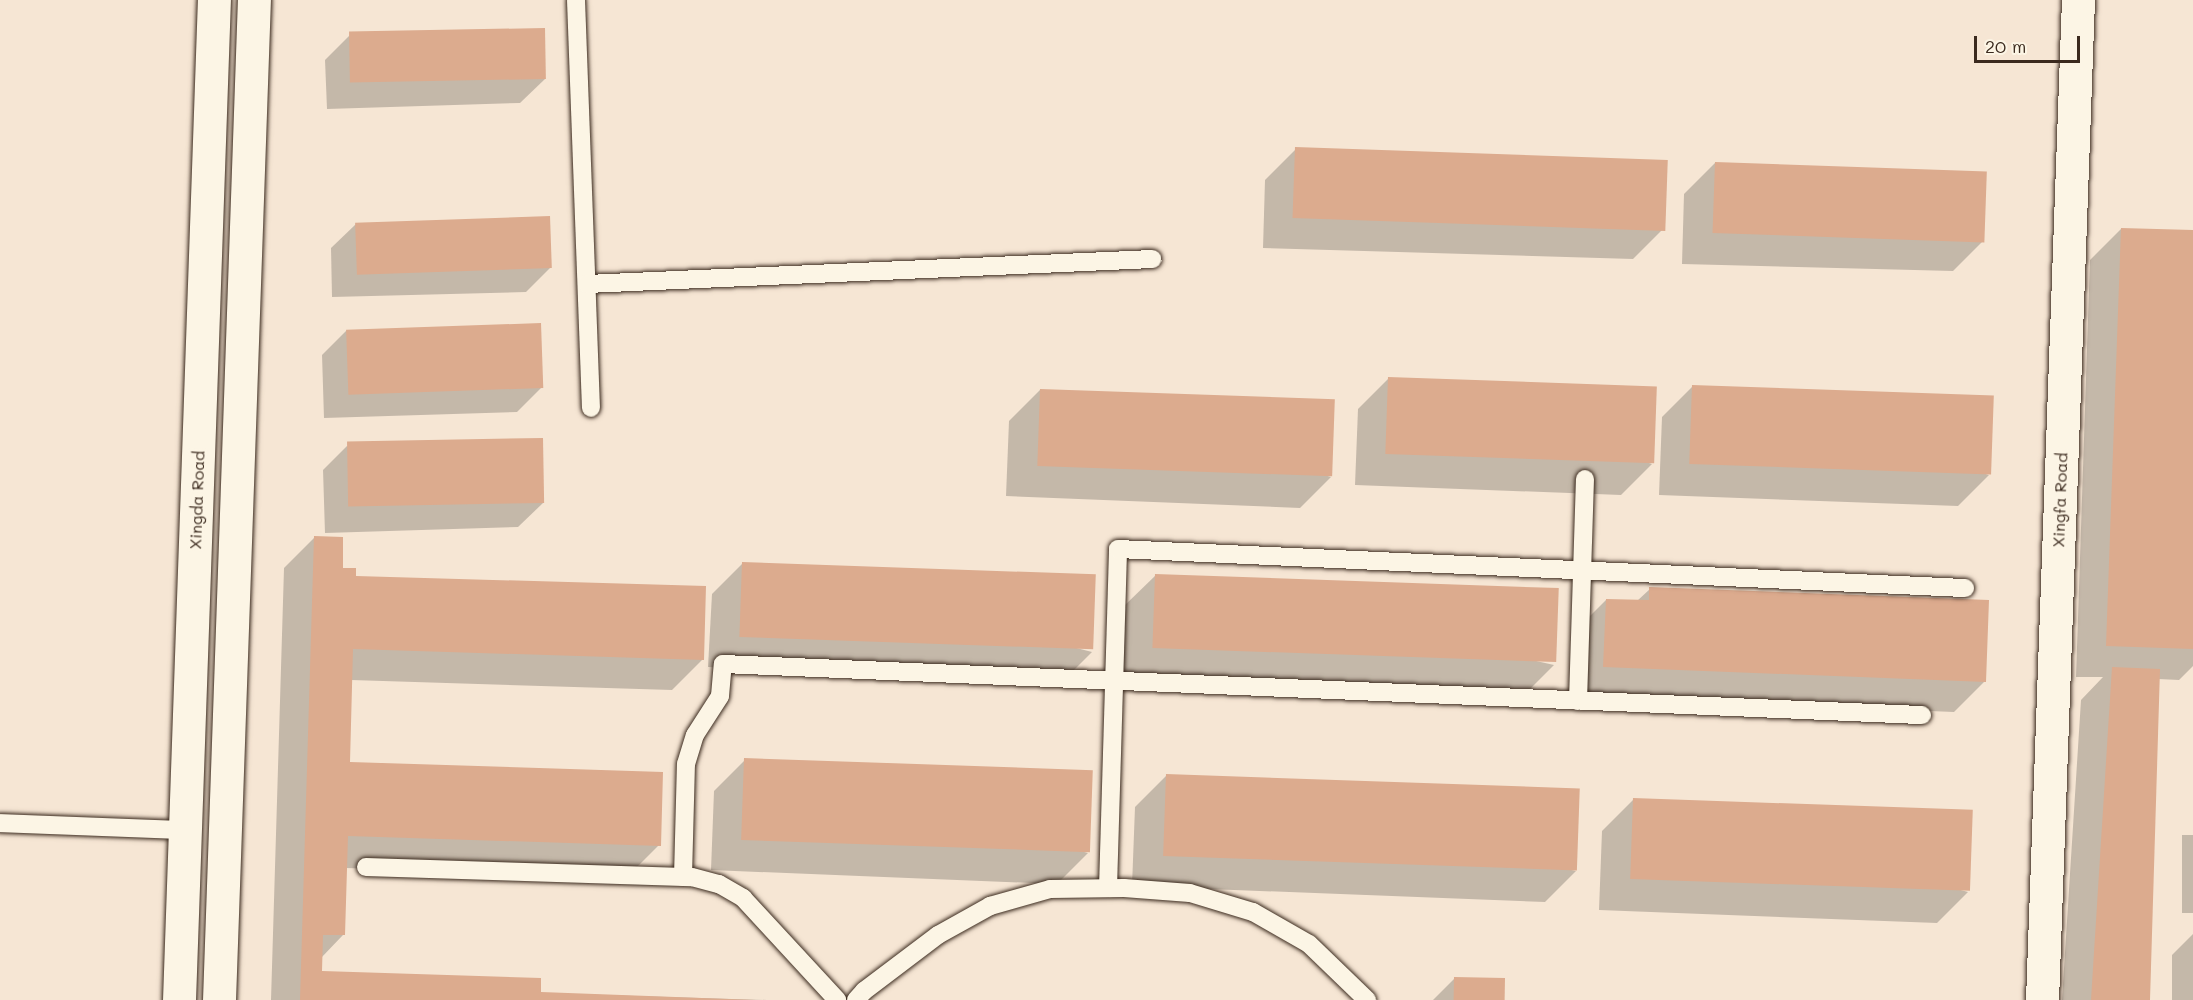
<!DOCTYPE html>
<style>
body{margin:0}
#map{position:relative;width:2193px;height:1000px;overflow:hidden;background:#f6e6d4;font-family:Mali,sans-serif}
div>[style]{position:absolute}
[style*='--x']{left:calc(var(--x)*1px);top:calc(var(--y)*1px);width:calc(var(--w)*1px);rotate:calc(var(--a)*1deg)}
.shadow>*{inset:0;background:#0003;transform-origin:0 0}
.building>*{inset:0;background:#dcab8e;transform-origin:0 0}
.roads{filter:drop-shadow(0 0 2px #3b2a1e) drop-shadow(0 0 2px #3b2a1e)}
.service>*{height:18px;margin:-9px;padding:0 9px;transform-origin:9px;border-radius:9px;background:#fcf5e5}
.minor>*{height:33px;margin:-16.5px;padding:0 16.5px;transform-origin:16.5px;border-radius:16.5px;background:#fcf5e5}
.secondary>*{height:33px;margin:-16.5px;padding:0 16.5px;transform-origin:16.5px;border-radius:16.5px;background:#fcf5e5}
span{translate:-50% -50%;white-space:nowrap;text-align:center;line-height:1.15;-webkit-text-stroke:6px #fcf5e5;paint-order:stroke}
.street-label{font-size:16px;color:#3b2a1e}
.scale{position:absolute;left:1974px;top:36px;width:106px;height:27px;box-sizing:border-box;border:3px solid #3b2a1e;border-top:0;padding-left:8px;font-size:18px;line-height:21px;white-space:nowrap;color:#3b2a1e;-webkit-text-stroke:4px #fcf5e5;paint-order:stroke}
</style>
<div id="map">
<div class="shadow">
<i style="clip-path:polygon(350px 35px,545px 79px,520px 103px,327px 109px,325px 60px)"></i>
<i style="clip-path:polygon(1296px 149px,1664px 228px,1633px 259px,1263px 248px,1265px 180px)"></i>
<i style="clip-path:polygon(1715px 163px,1984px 240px,1953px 271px,1682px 264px,1684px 194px)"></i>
<i style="clip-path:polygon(356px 224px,551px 267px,526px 292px,332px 297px,331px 248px)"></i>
<i style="clip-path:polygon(2121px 229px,2193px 232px,2193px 666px,2179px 680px,2158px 679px,2148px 1000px,2062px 1000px,2081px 700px,2103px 677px,2076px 677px,2090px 260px)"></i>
<i style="clip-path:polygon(347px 330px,542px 387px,517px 412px,324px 418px,322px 355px)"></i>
<i style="clip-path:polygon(1389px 378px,1652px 464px,1621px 495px,1355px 485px,1358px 409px)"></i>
<i style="clip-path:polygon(1693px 386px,1989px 475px,1958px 506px,1659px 495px,1662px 417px)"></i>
<i style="clip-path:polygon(1040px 390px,1331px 477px,1300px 508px,1006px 496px,1009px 421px)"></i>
<i style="clip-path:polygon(347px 446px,543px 503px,518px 527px,325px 533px,323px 470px)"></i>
<i style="clip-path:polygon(315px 537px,341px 569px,354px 577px,703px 659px,672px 690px,351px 680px,349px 763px,659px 845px,628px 876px,345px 868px,343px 935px,321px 958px,320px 972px,539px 993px,767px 1000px,271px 1000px,284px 568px)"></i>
<i style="clip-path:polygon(743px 563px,1092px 652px,1061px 683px,708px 667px,712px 594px)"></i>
<i style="clip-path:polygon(1156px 575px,1554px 665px,1523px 696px,1121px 679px,1124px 606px)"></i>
<i style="clip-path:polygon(1650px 589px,1985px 681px,1954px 712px,1573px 697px,1575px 631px,1606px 600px,1637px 601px)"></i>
<i style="clip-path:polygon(745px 760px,1088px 853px,1057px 884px,711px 870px,714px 791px)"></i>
<i style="clip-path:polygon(1166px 776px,1576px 871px,1545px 902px,1132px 886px,1135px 807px)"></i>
<i style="clip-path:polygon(1633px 800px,1968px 892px,1937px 923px,1599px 910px,1602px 831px)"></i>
<i style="left:2193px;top:835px;width:78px;height:11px;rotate:90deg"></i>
<i style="clip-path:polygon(2193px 934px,2193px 1000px,2172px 1000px,2172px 955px)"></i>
<i style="clip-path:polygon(1455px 978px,1503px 1000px,1433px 1000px)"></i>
</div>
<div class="building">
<i style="left:545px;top:28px;width:51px;height:196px;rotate:89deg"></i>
<i style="left:1295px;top:147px;width:373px;height:71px;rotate:2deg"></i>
<i style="left:1715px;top:162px;width:272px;height:71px;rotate:2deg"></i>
<i style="left:550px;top:216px;width:52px;height:195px;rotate:88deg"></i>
<i style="clip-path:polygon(2121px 228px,2193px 230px,2193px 649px,2106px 646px)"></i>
<i style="left:541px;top:323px;width:65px;height:195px;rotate:88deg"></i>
<i style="left:1388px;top:377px;width:269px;height:77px;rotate:2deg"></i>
<i style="left:1692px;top:385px;width:302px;height:79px;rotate:2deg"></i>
<i style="left:1040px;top:389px;width:295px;height:77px;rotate:2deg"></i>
<i style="left:543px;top:438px;width:65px;height:196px;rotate:89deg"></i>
<i style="clip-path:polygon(314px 536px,343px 537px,343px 568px,356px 568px,356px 576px,706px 586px,704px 660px,353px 649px,350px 762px,663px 772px,661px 846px,348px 836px,345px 935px,323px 935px,322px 971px,541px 978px,541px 992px,756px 1000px,300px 1000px)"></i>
<i style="left:742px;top:562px;width:354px;height:75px;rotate:2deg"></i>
<i style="left:1155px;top:574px;width:404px;height:74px;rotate:2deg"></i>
<i style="clip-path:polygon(1649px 587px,1989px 600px,1986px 682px,1603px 667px,1606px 599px,1649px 600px)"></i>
<i style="clip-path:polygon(2112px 667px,2160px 669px,2150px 1000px,2091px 1000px)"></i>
<i style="left:744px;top:758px;width:349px;height:82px;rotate:2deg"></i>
<i style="left:1166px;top:774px;width:414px;height:82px;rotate:2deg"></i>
<i style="left:1633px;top:798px;width:340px;height:81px;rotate:2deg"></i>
<i style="left:1454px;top:977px;width:51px;height:23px;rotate:1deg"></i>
</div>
<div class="roads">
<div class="service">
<i style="--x:576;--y:0;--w:408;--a:87.9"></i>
<i style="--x:587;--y:284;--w:566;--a:-2.53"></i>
<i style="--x:1578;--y:701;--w:222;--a:-88.2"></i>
<i style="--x:0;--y:823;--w:185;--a:2.2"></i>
<i style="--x:366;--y:867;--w:326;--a:1.8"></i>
<i style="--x:692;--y:877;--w:28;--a:15"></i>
<i style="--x:719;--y:884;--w:28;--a:30"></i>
<i style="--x:743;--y:898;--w:139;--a:47.3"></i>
<i style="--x:683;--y:877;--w:113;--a:-88.5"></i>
<i style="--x:686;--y:764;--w:30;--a:-73"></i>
<i style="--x:695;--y:735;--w:46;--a:-57.3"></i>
<i style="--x:720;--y:696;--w:32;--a:-85"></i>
<i style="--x:723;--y:664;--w:1200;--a:2.44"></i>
<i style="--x:1108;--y:888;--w:339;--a:-88.3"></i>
<i style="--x:1118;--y:549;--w:848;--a:2.64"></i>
<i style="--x:856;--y:1000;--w:12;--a:-48"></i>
<i style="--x:864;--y:991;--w:93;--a:-37.1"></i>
<i style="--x:938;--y:935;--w:60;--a:-29.1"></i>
<i style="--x:990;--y:906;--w:62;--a:-15.8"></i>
<i style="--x:1050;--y:889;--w:74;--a:-0.8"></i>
<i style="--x:1124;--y:888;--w:66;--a:4.3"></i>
<i style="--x:1190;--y:893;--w:66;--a:16.8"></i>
<i style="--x:1253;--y:912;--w:64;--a:29.7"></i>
<i style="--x:1309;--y:944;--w:81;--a:44"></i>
</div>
<div class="minor">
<i style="--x:2042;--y:1000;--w:1001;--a:-87.94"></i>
</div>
<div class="secondary">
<i style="--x:179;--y:1000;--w:1001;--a:-88"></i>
<i style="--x:219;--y:1000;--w:1001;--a:-88"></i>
</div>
</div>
<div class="street-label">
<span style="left:197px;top:500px;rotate:-88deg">Xingda Road</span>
<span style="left:2060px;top:500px;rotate:-88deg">Xingfa Road</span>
</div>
<div class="scale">20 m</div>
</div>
